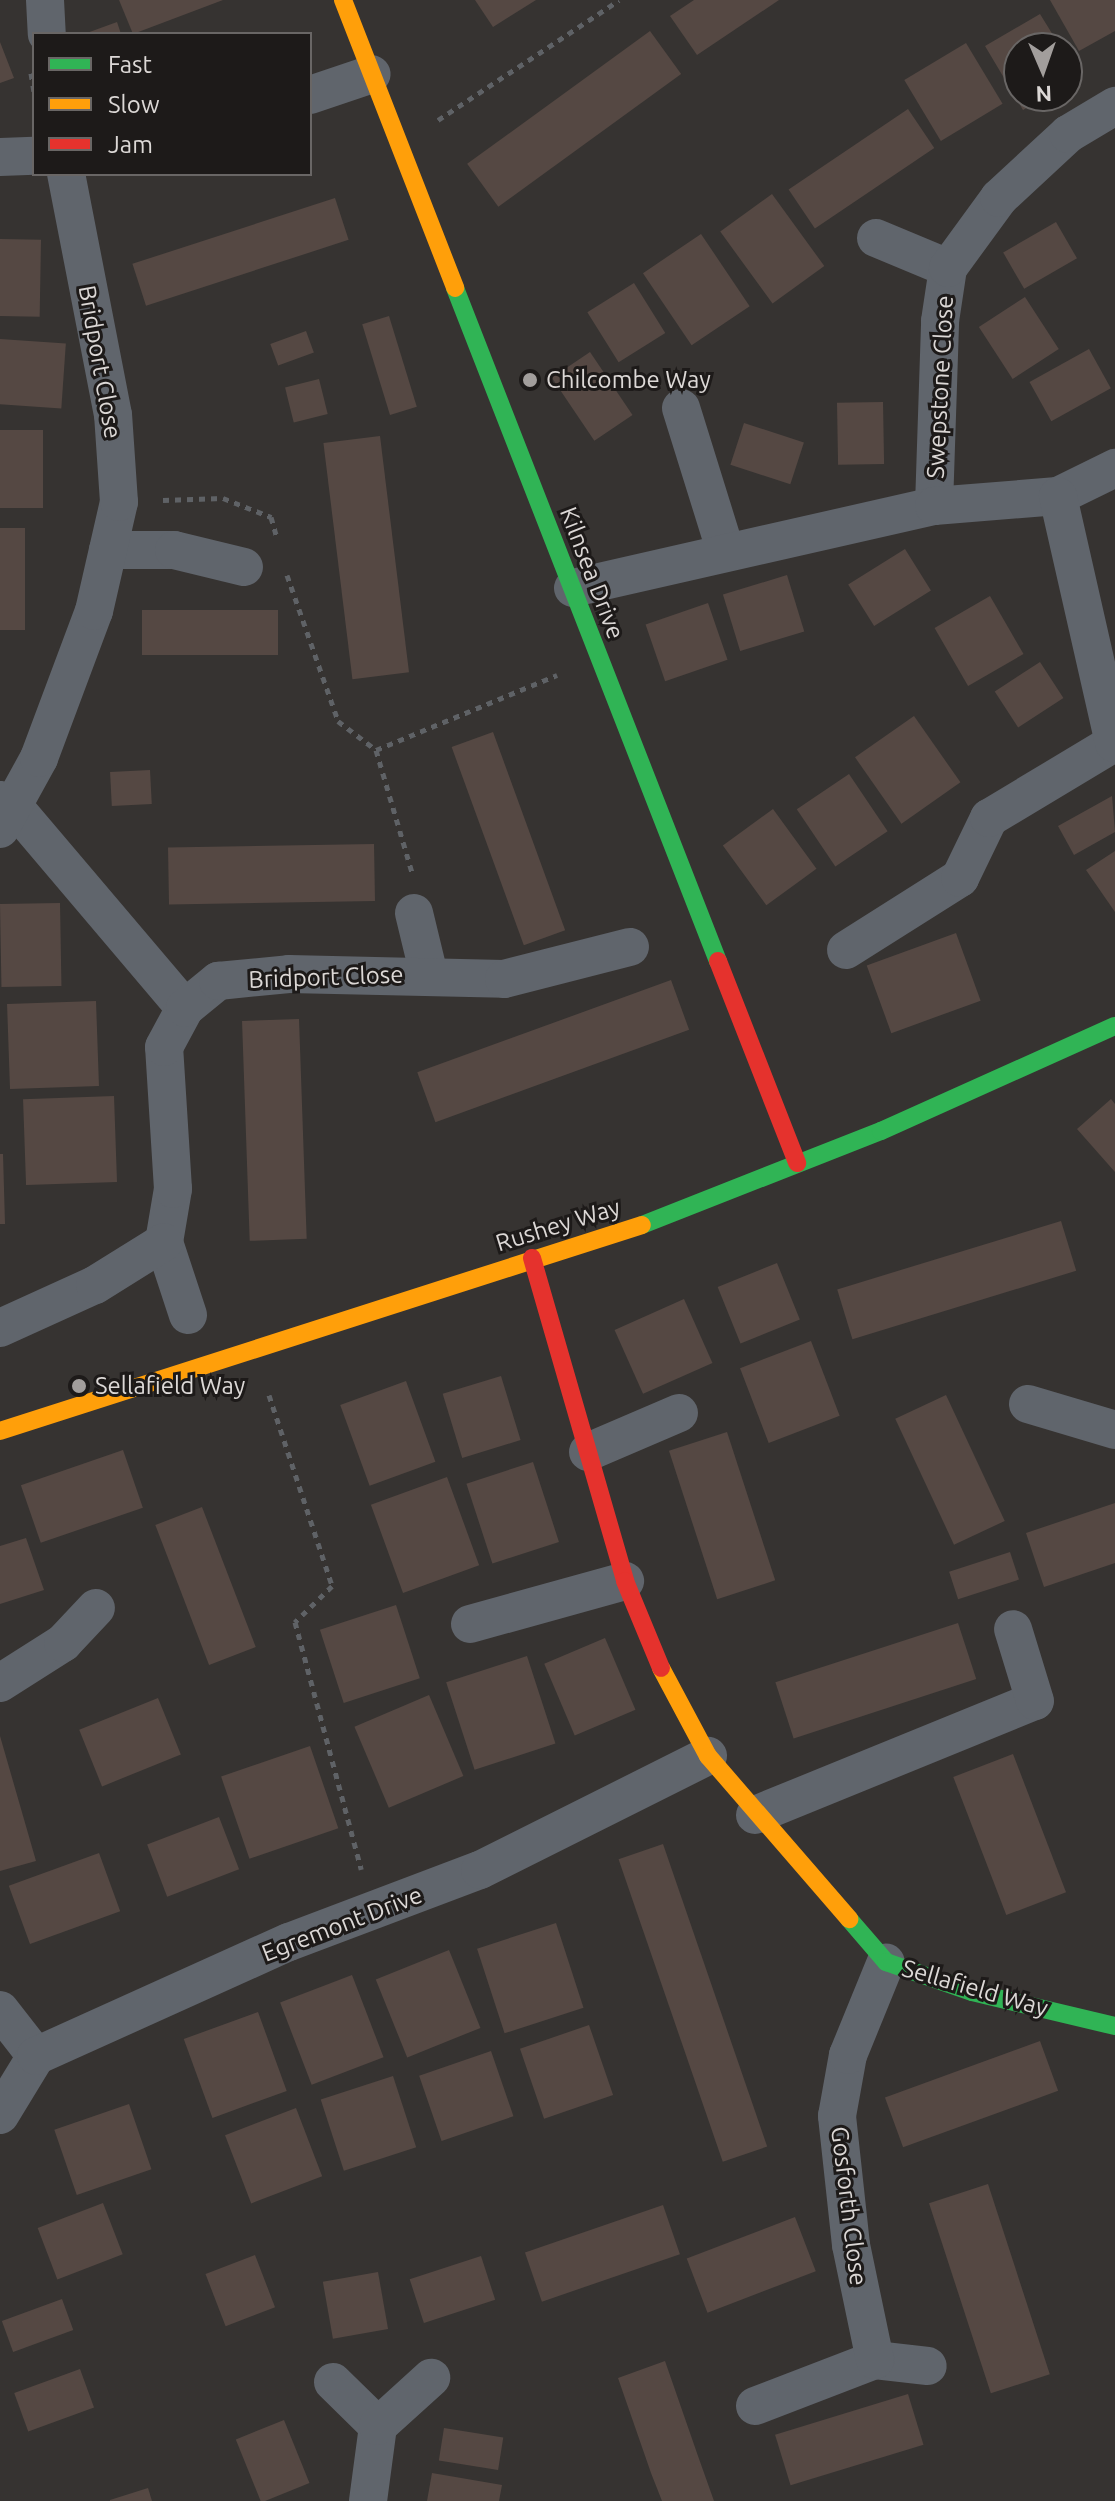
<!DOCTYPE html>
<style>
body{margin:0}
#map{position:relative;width:1115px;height:2501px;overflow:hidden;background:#363331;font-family:Ubuntu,sans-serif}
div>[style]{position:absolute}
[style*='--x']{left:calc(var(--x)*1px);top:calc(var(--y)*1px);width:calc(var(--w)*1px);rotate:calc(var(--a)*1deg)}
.building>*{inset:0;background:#554843;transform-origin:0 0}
.path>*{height:5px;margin-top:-2.5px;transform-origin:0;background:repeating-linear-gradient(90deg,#5f6266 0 6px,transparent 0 12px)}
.street>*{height:38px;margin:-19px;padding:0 19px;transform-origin:19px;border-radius:19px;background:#60656c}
.fast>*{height:18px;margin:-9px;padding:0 9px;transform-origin:9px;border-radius:9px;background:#30b455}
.slow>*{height:18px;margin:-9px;padding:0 9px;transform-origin:9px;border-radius:9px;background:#ff9f0a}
.jam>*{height:18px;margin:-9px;padding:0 9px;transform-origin:9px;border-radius:9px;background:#e5322d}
.dots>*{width:22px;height:22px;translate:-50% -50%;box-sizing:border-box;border:4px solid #1d1a19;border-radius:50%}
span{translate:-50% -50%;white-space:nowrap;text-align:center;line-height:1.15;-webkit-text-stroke:6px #1d1a19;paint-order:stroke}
.street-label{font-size:24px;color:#dcd8d6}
.poi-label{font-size:24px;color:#dcd8d6}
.left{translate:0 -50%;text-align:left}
.legend{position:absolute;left:32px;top:32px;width:280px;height:144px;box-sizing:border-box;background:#1d1a19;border:2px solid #696665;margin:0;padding:10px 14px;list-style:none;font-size:24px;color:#dcd8d6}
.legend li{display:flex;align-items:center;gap:16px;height:40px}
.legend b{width:40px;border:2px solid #696665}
.north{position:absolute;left:1003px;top:32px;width:80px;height:80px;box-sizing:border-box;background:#1d1a19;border:2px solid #696665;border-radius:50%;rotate:178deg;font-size:22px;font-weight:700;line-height:32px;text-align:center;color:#dcd8d6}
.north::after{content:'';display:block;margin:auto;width:28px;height:36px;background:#a29e9c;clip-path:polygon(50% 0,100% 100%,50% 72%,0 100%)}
</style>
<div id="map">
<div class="building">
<i style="clip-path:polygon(119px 0,223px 0,133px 34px)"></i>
<i style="clip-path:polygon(475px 0,536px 0,493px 27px)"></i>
<i style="clip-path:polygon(694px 0,779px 0,697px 55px,670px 16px)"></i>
<i style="clip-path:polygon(1050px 0,1115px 0,1115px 31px,1079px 51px)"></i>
<i style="clip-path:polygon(1040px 14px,1061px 48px,1019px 48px,1019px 96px,1047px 96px,1023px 110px,985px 46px)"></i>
<i style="clip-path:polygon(117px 22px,121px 34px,84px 34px)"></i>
<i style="left:650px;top:31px;width:53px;height:226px;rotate:54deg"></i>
<i style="clip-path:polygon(0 42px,14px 78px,0 83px)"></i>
<i style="left:966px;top:43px;width:71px;height:72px;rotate:59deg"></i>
<i style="clip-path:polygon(1067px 58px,1078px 77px,1067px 84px)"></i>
<i style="left:908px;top:109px;width:47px;height:144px;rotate:56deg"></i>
<i style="left:772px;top:194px;width:89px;height:64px;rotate:54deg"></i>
<i style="left:335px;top:198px;width:44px;height:213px;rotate:72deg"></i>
<i style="left:1056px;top:222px;width:42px;height:61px;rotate:60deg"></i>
<i style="left:701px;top:234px;width:87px;height:70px;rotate:56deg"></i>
<i style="left:0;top:239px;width:41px;height:77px;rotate:1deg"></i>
<i style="left:634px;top:283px;width:59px;height:55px;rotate:58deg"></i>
<i style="left:1025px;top:297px;width:62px;height:55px;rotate:57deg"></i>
<i style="left:389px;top:316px;width:95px;height:28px;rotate:73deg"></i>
<i style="left:306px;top:331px;width:23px;height:38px;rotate:70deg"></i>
<i style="left:0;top:339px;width:66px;height:65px;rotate:4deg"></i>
<i style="left:1089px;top:349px;width:45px;height:68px;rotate:61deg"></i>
<i style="left:590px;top:352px;width:76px;height:46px;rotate:56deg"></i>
<i style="left:319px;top:379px;width:36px;height:35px;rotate:76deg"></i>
<i style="left:883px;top:402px;width:62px;height:46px;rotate:89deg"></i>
<i style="left:744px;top:423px;width:63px;height:44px;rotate:18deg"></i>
<i style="left:0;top:430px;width:43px;height:78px"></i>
<i style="left:380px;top:436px;width:238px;height:57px;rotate:83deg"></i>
<i style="left:0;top:528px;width:25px;height:102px"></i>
<i style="left:905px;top:549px;width:49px;height:67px;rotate:58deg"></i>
<i style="left:787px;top:575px;width:59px;height:67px;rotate:73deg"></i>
<i style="left:990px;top:596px;width:67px;height:64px;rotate:60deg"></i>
<i style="left:708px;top:603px;width:60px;height:66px;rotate:71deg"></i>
<i style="left:142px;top:610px;width:136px;height:45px"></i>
<i style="left:1040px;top:662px;width:43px;height:54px;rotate:57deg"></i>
<i style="left:914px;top:716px;width:81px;height:72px;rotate:55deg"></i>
<i style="left:493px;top:732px;width:211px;height:44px;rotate:70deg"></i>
<i style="left:150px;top:770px;width:34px;height:40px;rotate:87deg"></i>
<i style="left:849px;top:774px;width:69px;height:63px;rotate:56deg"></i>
<i style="clip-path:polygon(1112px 796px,1115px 832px,1074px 855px,1058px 826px)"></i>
<i style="left:773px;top:809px;width:74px;height:62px;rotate:54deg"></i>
<i style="left:374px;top:844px;width:57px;height:206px;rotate:89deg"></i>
<i style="clip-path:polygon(1115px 851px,1115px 912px,1086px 870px)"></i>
<i style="left:60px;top:903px;width:83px;height:60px;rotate:89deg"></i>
<i style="left:956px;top:933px;width:72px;height:95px;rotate:70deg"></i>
<i style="left:671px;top:980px;width:53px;height:270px;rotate:70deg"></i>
<i style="left:96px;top:1001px;width:85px;height:89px;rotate:88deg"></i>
<i style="left:299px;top:1019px;width:220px;height:57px;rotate:88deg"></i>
<i style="left:114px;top:1096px;width:86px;height:91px;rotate:88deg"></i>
<i style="clip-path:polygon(1111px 1099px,1115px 1104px,1115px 1172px,1077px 1129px)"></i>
<i style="clip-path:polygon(0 1154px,3px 1154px,5px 1224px,0 1224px)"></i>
<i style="left:1061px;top:1221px;width:52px;height:234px;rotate:73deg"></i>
<i style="left:777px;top:1263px;width:61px;height:64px;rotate:68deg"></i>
<i style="left:684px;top:1299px;width:70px;height:76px;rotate:66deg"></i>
<i style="left:811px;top:1341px;width:80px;height:76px;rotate:69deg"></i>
<i style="left:501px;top:1376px;width:67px;height:61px;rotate:73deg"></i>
<i style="left:406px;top:1381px;width:86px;height:70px;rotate:70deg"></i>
<i style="left:946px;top:1395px;width:139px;height:56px;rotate:65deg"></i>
<i style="left:727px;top:1432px;width:156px;height:61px;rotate:72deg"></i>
<i style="left:123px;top:1450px;width:61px;height:108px;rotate:71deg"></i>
<i style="left:533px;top:1462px;width:84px;height:70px;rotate:72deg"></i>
<i style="left:447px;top:1477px;width:94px;height:81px;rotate:70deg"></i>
<i style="clip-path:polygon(1115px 1503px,1115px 1563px,1044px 1587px,1026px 1533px)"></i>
<i style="left:202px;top:1507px;width:150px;height:50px;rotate:69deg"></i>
<i style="clip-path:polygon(26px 1538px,44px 1590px,0 1604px,0 1546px)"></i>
<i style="left:1010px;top:1552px;width:29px;height:64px;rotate:72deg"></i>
<i style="left:396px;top:1605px;width:77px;height:80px;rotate:72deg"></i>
<i style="left:958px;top:1623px;width:59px;height:192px;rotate:72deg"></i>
<i style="left:605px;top:1638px;width:78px;height:66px;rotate:67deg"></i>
<i style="left:527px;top:1656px;width:92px;height:85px;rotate:72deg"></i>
<i style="left:429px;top:1695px;width:88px;height:81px;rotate:67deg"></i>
<i style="left:158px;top:1698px;width:61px;height:85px;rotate:68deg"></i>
<i style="clip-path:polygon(0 1736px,36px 1861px,0 1871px)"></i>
<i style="left:310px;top:1746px;width:87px;height:94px;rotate:71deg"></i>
<i style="left:1013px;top:1754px;width:148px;height:64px;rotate:69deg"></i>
<i style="left:219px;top:1817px;width:56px;height:77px;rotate:69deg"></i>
<i style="left:663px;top:1844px;width:320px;height:47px;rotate:71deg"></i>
<i style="left:99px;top:1853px;width:62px;height:96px;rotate:70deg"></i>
<i style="left:556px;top:1923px;width:89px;height:83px;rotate:72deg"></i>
<i style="left:449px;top:1950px;width:84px;height:79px;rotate:68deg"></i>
<i style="left:352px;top:1975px;width:88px;height:77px;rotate:69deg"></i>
<i style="left:258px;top:2012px;width:84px;height:79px;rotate:70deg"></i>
<i style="left:589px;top:2025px;width:74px;height:73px;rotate:71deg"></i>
<i style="left:1040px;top:2041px;width:53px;height:165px;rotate:70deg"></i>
<i style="left:491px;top:2051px;width:69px;height:76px;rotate:71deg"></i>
<i style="left:393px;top:2076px;width:75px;height:76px;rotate:72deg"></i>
<i style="left:129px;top:2104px;width:69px;height:79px;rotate:71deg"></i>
<i style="left:296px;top:2108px;width:73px;height:76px;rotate:69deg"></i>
<i style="left:988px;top:2184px;width:200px;height:62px;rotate:72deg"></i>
<i style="left:103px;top:2203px;width:55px;height:70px;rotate:69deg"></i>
<i style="left:663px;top:2205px;width:52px;height:146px;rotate:71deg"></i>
<i style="left:795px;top:2217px;width:58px;height:116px;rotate:69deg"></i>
<i style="left:255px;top:2255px;width:56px;height:53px;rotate:69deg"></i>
<i style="left:481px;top:2256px;width:46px;height:75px;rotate:72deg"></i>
<i style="left:378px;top:2272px;width:58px;height:56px;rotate:80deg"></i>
<i style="left:62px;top:2299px;width:33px;height:64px;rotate:70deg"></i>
<i style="clip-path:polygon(665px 2361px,698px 2456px,714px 2501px,662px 2501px,651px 2473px,618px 2378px)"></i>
<i style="left:80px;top:2369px;width:41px;height:70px;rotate:70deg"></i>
<i style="left:908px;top:2394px;width:53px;height:139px;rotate:73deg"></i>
<i style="left:284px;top:2420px;width:68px;height:52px;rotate:68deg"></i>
<i style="left:444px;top:2428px;width:60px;height:33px;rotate:9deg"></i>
<i style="clip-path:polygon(432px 2473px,502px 2485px,499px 2501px,427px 2501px)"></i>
<i style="clip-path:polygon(148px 2488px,152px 2501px,110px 2501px,110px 2500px)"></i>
</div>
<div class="path">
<i style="--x:31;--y:73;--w:19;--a:81"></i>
<i style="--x:438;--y:120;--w:217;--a:-33.5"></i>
<i style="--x:163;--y:500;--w:60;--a:-1.9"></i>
<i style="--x:223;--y:498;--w:52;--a:21.6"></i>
<i style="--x:271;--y:517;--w:22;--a:74"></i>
<i style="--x:287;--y:575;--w:155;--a:70.7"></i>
<i style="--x:338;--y:721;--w:48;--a:37.3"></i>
<i style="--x:376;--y:750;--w:127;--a:73.6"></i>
<i style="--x:376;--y:750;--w:196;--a:-22.5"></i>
<i style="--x:269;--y:1395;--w:201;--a:71.7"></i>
<i style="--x:332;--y:1586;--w:52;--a:135.8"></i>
<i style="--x:295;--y:1622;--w:256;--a:75"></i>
</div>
<div class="street">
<i style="--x:45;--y:0;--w:34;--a:87"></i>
<i style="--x:310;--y:95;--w:65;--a:-18.7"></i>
<i style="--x:0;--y:157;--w:34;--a:-2"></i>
<i style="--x:876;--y:238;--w:78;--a:22.6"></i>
<i style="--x:681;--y:408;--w:148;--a:72.7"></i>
<i style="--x:934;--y:506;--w:185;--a:-88.1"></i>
<i style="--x:940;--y:321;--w:54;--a:-81.4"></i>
<i style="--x:948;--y:268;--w:87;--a:-53.9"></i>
<i style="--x:999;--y:198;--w:94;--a:-42.8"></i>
<i style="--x:1068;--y:134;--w:55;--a:-30.8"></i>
<i style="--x:108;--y:550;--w:66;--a:0"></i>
<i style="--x:174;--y:550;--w:72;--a:13.7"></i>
<i style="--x:573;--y:588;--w:370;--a:-12.8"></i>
<i style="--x:934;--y:506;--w:124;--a:-4.6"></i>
<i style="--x:1058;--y:496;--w:64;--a:-26.2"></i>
<i style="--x:0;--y:800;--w:18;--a:29"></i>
<i style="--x:16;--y:809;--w:261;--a:49.7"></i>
<i style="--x:0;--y:829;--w:81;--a:-61.2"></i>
<i style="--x:39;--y:758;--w:157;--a:-69.5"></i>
<i style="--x:94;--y:611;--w:112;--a:-77.1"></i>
<i style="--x:119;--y:502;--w:87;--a:-93.9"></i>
<i style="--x:113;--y:415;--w:246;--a:-101"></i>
<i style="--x:414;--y:913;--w:64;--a:76.4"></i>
<i style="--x:846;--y:950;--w:135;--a:-32.3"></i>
<i style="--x:960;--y:878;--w:67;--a:-64.2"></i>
<i style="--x:989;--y:818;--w:146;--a:-31"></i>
<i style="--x:1114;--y:743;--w:253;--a:-102.8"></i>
<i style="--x:188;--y:1315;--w:77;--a:-108.2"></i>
<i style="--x:164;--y:1242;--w:54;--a:-80.4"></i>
<i style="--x:173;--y:1189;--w:142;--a:-93.6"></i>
<i style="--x:164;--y:1047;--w:44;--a:-61.7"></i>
<i style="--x:185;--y:1008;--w:43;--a:-39.3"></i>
<i style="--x:218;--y:981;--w:71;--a:-5.6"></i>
<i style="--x:289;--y:974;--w:215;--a:1.3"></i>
<i style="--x:504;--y:979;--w:130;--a:-14.3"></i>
<i style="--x:0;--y:1328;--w:104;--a:-24.4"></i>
<i style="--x:95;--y:1285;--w:81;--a:-31.9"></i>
<i style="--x:1028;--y:1404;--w:91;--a:16.6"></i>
<i style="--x:588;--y:1452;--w:99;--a:-23.2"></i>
<i style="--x:470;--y:1624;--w:161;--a:-15.5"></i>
<i style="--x:0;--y:1683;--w:75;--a:-32.4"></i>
<i style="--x:63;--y:1643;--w:48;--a:-46.7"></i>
<i style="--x:755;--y:1815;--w:302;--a:-22.2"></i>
<i style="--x:1035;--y:1701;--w:75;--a:-107"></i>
<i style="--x:0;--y:2010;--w:58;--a:52"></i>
<i style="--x:0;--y:2115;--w:69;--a:-58.6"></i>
<i style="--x:36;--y:2056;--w:277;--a:-24.3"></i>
<i style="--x:289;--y:1942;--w:204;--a:-20.7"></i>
<i style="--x:480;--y:1870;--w:255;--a:-26.6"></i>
<i style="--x:875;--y:2360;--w:53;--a:6.5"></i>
<i style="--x:333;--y:2382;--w:63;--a:44.4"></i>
<i style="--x:755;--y:2406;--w:129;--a:-21"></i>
<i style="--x:875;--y:2360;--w:117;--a:-101.8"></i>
<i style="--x:851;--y:2245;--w:130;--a:-96.2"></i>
<i style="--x:837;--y:2116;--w:62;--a:-79.8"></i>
<i style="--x:848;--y:2055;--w:100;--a:-67.8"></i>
<i style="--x:368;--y:2501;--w:76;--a:-82.4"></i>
<i style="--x:378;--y:2426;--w:72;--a:-42.2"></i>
</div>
<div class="fast">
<i style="--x:455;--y:288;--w:723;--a:68.66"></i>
<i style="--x:642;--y:1225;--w:257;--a:-21.5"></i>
<i style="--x:881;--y:1131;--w:256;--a:-24.2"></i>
<i style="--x:849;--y:1919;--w:57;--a:49.3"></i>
<i style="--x:886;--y:1962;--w:91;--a:19.2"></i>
<i style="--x:972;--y:1992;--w:147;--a:13.4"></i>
</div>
<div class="slow">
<i style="--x:343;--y:0;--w:309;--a:68.7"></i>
<i style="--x:0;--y:1431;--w:674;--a:-17.79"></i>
<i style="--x:661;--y:1668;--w:100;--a:61.9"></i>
<i style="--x:708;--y:1756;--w:216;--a:49.1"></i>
</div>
<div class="jam">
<i style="--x:718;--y:961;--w:217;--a:68.6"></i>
<i style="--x:532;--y:1258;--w:336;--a:73.9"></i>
<i style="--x:625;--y:1581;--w:94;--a:67.5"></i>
</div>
<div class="dots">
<i style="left:530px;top:380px;background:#a29e9c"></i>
<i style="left:79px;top:1386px;background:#a29e9c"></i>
</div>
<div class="street-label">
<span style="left:100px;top:362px;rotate:80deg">Bridport Close</span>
<span style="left:940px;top:387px;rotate:-87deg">Swepstone Close</span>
<span style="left:592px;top:573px;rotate:69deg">Kilnsea Drive</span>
<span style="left:326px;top:977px;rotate:-2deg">Bridport Close</span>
<span style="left:558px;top:1225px;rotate:-17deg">Rushey Way</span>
<span style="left:342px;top:1924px;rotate:-21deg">Egremont Drive</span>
<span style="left:975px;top:1988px;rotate:16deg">Sellafield Way</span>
<span style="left:849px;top:2206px;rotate:83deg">Gosforth Close</span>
</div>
<div class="poi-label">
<span class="left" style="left:546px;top:380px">Chilcombe Way</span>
<span class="left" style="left:95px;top:1386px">Sellafield Way</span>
</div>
<ul class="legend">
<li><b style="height:10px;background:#30b455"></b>Fast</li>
<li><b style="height:10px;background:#ff9f0a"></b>Slow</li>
<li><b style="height:10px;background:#e5322d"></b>Jam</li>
</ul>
<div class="north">N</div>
</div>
